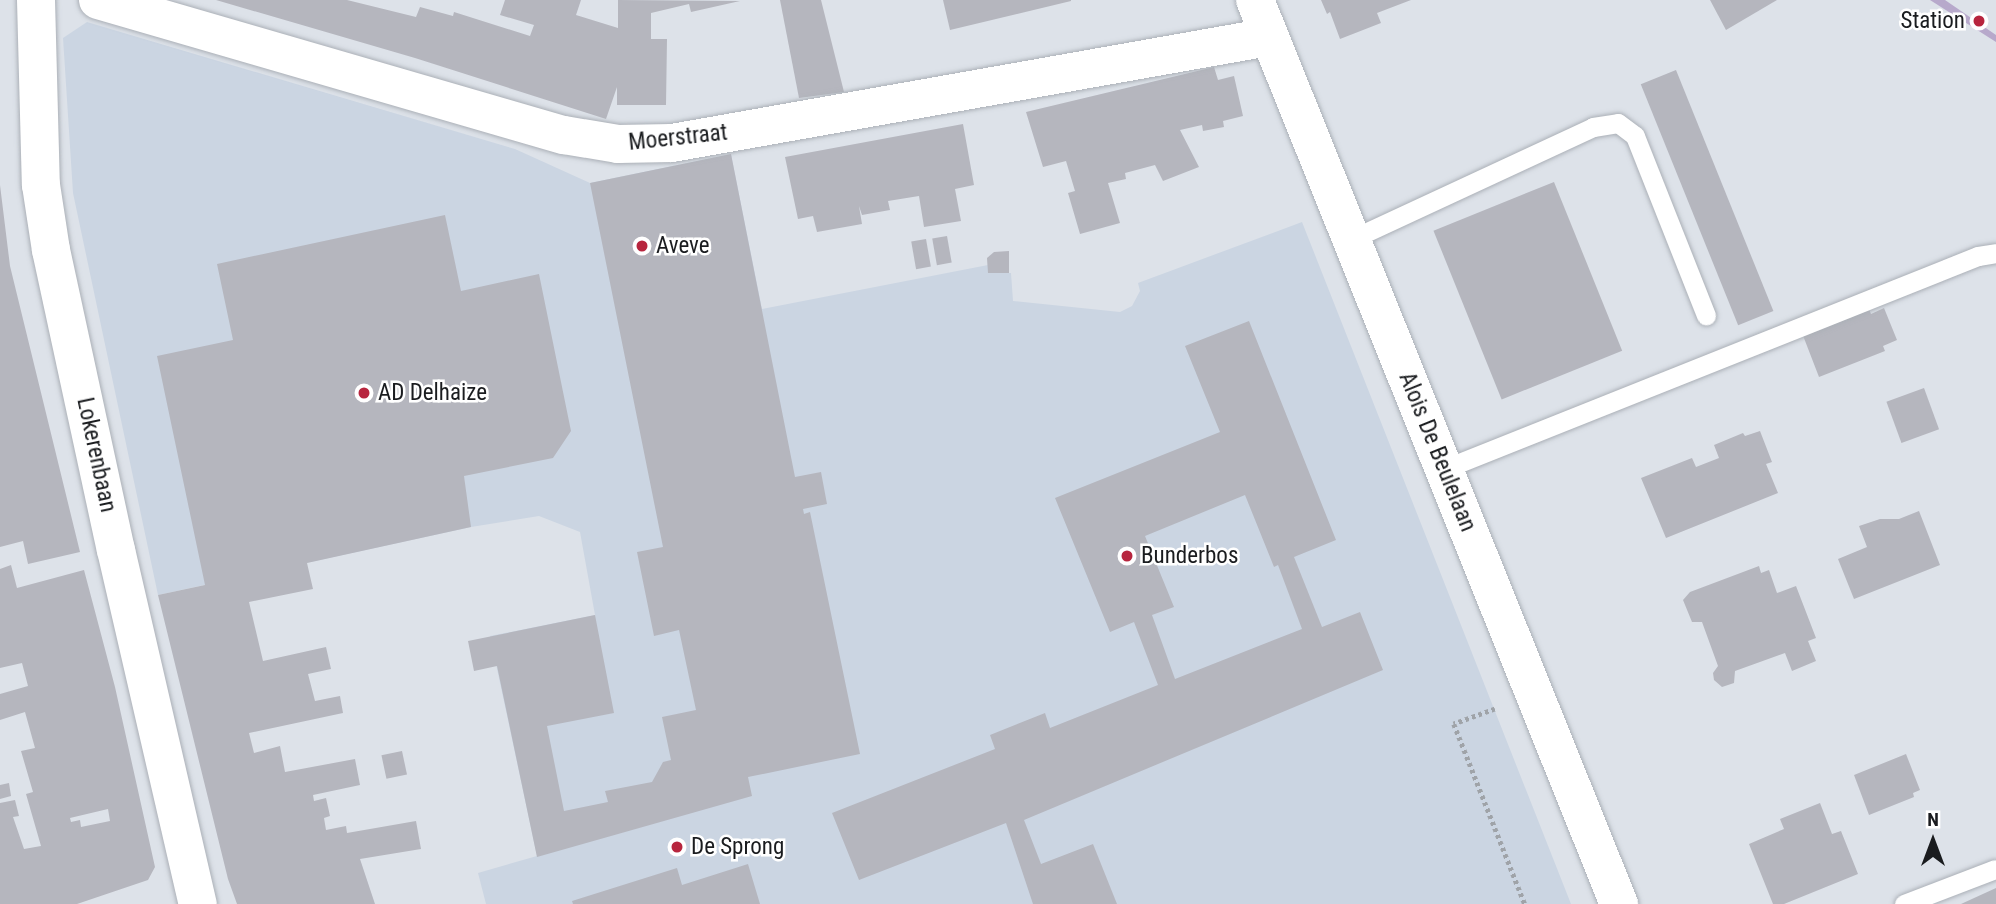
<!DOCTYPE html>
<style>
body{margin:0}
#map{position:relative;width:1996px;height:904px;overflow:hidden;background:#dde2e9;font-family:"Roboto Condensed",sans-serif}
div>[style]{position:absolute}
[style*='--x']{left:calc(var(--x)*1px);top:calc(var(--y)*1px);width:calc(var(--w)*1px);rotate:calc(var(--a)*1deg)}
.built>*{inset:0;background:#cbd5e2}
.green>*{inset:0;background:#b7a9cb}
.building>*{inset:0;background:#b5b6be;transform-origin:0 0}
.path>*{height:4.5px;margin-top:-2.25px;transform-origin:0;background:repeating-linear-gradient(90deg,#9fa3a8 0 3.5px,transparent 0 7px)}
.roads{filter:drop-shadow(0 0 2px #abb0b7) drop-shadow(0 0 2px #abb0b7)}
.service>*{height:19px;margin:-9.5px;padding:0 9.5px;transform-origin:9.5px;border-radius:9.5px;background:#fff}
.minor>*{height:38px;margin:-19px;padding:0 19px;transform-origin:19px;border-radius:19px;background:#fff}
.tertiary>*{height:38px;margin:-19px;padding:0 19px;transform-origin:19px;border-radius:19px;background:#fff}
.dots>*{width:19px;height:19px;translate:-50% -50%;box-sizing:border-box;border:4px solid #fff;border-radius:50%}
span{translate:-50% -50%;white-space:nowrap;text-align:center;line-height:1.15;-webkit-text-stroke:5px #fff;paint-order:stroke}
.poi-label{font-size:23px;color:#1a1c1f}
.right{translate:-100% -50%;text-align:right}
.left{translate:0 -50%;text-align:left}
.street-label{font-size:23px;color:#1a1c1f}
.north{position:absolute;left:1898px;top:806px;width:70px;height:70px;-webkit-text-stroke:5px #fff;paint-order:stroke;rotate:0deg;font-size:19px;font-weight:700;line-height:28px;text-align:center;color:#1a1c1f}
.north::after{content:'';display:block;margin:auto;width:24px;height:32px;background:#1a1c1f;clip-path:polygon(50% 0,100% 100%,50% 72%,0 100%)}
</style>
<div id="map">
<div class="built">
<i style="clip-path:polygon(87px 22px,515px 149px,590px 183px,731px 154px,762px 309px,988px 265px,988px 273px,1011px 273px,1013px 301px,1120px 312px,1132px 306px,1140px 291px,1138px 283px,1302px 222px,1571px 904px,486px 904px,478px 873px,537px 856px,490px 636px,595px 615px,580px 532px,539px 516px,471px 527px,158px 595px,73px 193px,63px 38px)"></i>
</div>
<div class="green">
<i style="clip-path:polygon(1930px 0,1945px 0,1996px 35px,1996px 42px)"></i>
</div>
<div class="building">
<i style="clip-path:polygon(216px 0,347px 0,416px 17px,420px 7px,453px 16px,454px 12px,530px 36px,534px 25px,500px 15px,505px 0,581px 0,576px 15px,618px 28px,618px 0,740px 1px,691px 12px,689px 4px,651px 13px,651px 39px,667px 39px,666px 105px,617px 105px,617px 87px,606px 119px,415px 58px)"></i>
<i style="clip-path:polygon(780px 0,821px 0,844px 92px,799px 98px)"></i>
<i style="clip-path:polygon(943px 0,1071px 0,1071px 1px,950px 30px)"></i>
<i style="clip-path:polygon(1321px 0,1411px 0,1377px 13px,1381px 23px,1340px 39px,1330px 12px,1327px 14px)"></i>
<i style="clip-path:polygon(1710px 0,1777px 0,1726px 30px)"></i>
<i style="clip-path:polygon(1214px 67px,1218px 80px,1234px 76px,1243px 116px,1223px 121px,1224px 127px,1203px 131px,1202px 125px,1180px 130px,1199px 167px,1163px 181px,1155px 165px,1125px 173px,1126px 179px,1108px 183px,1120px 223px,1080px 234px,1068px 193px,1075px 191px,1066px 161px,1043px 167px,1026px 112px)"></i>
<i style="left:1676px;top:70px;width:260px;height:38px;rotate:68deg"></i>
<i style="clip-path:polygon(963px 124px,974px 185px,955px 189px,961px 221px,924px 227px,919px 196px,888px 201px,890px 210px,862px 215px,859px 206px,862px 224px,817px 232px,813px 216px,798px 219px,785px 157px)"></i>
<i style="clip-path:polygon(731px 154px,795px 477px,821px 472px,827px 504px,803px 509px,804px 514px,810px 512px,860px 754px,748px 777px,752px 796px,537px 857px,497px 666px,474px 671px,468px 641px,595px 615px,614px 713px,547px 726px,564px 811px,608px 802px,605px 791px,652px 782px,663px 762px,671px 760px,662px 717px,696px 710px,679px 630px,654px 636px,637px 552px,663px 547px,590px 183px)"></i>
<i style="left:1554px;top:182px;width:182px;height:130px;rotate:68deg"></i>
<i style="clip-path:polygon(0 185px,10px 266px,80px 552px,28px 564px,23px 541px,0 547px)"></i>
<i style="clip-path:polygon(445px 215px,461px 291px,539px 274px,571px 431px,553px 458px,464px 476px,471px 527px,307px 563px,313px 589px,249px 602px,263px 661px,326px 647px,331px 669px,308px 674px,315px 701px,340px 696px,343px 713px,249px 733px,254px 753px,280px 746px,285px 772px,355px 759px,360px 785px,313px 795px,314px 801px,326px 798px,330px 816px,324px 818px,326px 830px,346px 826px,347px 833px,416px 821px,421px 849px,360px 859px,375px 904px,237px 904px,228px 879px,158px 595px,205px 585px,157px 356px,233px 340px,217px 264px)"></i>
<i style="left:947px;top:236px;width:27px;height:15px;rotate:80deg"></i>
<i style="left:926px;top:239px;width:28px;height:15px;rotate:80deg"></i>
<i style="clip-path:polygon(1009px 251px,1009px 273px,988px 273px,987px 258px,994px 252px)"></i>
<i style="clip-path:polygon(1868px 307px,1871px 314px,1884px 308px,1897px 340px,1883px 346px,1885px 351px,1819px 377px,1802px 333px)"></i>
<i style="clip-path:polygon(evenodd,1249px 321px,1336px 540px,1294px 557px,1322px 627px,1360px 612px,1383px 670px,1024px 820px,1041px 864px,1093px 844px,1117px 904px,1033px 904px,1006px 823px,859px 880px,832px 813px,995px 749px,990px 735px,1045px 713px,1050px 728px,1158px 685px,1134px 622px,1110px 632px,1055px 498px,1220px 432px,1185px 346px,1249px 321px,1245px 495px,1274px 567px,1278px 565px,1302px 629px,1175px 679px,1152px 615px,1174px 607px,1145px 536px,1245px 495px)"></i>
<i style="left:1924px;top:388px;width:44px;height:40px;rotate:70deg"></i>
<i style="clip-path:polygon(1760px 431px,1772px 462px,1766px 464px,1778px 493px,1666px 538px,1641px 478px,1692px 458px,1696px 467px,1719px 458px,1714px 445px,1743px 433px,1745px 436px)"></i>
<i style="clip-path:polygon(1919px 511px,1940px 565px,1854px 599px,1838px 559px,1867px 547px,1859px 526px,1880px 519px,1899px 519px)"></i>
<i style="clip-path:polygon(evenodd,11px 565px,17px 588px,84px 570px,115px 687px,155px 867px,148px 880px,77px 904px,0 904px,0 803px,15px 800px,19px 816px,13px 817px,24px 849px,41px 846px,26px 794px,33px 792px,21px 751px,35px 748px,25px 712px,0 720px,0 694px,28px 686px,22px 663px,0 668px,0 569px,11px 565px,108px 809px,110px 821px,81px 827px,80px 820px,71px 822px,70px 818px,108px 809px)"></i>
<i style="clip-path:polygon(1759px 566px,1761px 573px,1769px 570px,1777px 593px,1796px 586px,1816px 638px,1808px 641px,1816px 661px,1792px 671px,1785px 653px,1735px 671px,1734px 683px,1722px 687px,1714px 680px,1713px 673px,1718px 666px,1702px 622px,1692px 622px,1683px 600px,1690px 592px)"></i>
<i style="left:402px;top:751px;width:24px;height:21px;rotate:78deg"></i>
<i style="clip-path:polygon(1906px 754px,1920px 790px,1913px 793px,1914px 797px,1869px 815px,1854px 775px)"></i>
<i style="clip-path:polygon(9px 783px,11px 796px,0 799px,0 785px)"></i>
<i style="clip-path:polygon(1820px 803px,1832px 834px,1841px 831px,1858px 874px,1784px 904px,1773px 904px,1749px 844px,1784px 829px,1780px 819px)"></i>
<i style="clip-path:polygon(748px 864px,760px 904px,573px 904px,572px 901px,677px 868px,682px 885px)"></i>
<i style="clip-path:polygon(1996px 888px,1996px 904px,1961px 904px)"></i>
</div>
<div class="path">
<i style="--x:1495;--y:709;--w:44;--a:159.9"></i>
<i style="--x:1454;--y:724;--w:193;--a:68.5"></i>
</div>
<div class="roads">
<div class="service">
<i style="--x:1352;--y:239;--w:266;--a:-24.9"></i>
<i style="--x:1593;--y:127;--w:25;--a:-9"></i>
<i style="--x:1618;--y:123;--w:21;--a:37"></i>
<i style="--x:1635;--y:136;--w:193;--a:68.4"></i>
<i style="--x:1444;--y:469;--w:575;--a:-21.75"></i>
<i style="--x:1978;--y:256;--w:18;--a:-9"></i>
<i style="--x:1904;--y:904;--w:97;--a:-21"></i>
</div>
<div class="minor">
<i style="--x:36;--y:0;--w:185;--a:88.5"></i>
<i style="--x:41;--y:185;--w:66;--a:81.3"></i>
<i style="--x:51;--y:250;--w:307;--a:77.8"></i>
<i style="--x:116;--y:550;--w:363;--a:77"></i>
<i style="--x:98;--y:0;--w:485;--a:16.2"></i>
<i style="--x:564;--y:135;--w:55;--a:9.5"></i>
<i style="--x:618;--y:144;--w:54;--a:-1.1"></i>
<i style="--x:672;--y:143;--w:606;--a:-10.07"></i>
</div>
<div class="tertiary">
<i style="--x:1255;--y:0;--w:975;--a:68.07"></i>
</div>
</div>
<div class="dots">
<i style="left:1979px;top:21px;background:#b7253e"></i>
<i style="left:642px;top:246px;background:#b7253e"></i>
<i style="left:364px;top:393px;background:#b7253e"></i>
<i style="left:1127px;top:556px;background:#b7253e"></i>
<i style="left:677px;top:847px;background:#b7253e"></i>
</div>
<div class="poi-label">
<span class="right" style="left:1965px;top:21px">Station</span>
<span class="left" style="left:656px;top:246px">Aveve</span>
<span class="left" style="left:378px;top:393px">AD Delhaize</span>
<span class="left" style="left:1141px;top:556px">Bunderbos</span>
<span class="left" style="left:691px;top:847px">De Sprong</span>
</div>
<div class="street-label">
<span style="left:678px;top:138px;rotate:-6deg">Moerstraat</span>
<span style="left:1437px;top:452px;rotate:68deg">Alois De Beulelaan</span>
<span style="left:96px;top:455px;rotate:78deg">Lokerenbaan</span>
</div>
<div class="north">N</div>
</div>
